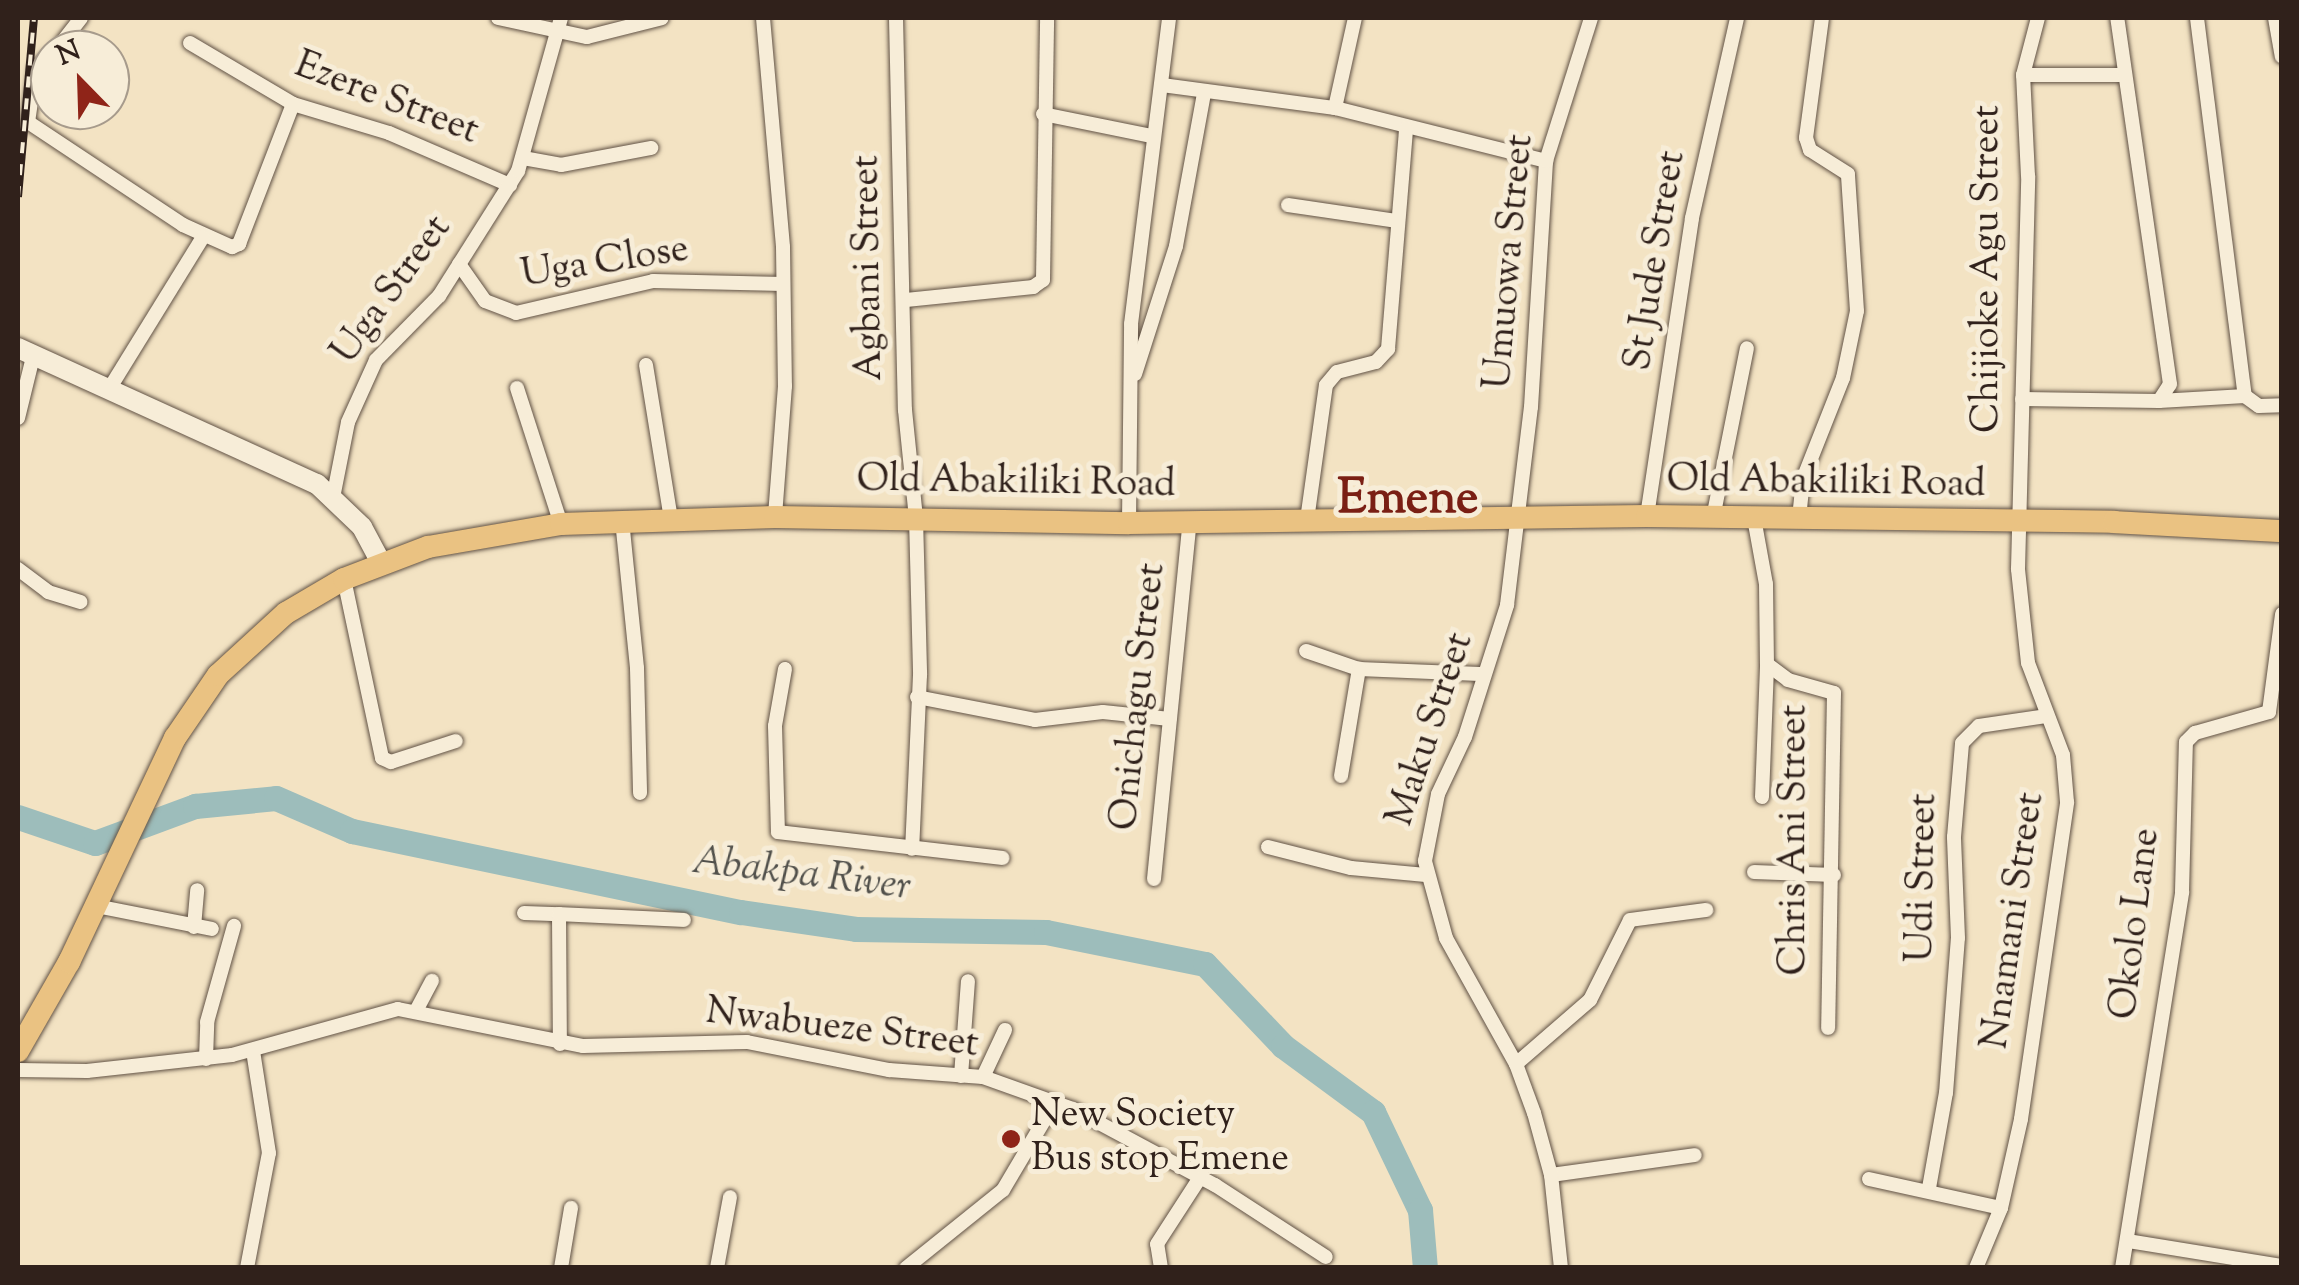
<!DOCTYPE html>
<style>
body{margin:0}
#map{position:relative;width:2299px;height:1285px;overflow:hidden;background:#f3e3c3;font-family:"Sorts Mill Goudy",serif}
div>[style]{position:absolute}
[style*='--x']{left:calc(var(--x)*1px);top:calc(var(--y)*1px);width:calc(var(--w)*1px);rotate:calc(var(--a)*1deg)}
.river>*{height:25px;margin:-12.5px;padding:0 12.5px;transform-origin:12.5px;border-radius:12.5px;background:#9dbdbb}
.roads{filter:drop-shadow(0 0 2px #615245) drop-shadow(0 0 2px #615245)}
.street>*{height:14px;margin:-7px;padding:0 7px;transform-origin:7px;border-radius:7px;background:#f7edd8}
.secondary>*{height:20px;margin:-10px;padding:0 10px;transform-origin:10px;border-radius:10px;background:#f7edd8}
.primary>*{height:22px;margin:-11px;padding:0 11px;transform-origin:11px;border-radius:11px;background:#eac282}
.rail>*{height:8px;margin-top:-4px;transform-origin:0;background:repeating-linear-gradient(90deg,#f7edd8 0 11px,#30211b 0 22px);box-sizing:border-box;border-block:2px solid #30211b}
.dots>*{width:28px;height:28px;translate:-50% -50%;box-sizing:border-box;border:5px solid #f7edd8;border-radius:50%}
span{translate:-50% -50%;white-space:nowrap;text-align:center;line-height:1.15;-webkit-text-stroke:10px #f7edd8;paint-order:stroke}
.street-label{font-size:38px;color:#30211b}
.poi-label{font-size:38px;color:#30211b}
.left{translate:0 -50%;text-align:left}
.water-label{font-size:40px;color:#51504b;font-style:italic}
.district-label{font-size:48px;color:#7a1f14;font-weight:700}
.frame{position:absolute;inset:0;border:20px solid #30211b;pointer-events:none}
.north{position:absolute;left:30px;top:30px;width:100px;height:100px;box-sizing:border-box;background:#f7edd8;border:2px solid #a79b8c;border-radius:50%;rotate:337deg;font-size:28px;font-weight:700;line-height:40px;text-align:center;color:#30211b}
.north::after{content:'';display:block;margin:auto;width:35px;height:45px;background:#8f2418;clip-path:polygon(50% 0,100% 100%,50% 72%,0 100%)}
</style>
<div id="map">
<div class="river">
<i style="--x:18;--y:817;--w:81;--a:18.7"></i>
<i style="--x:95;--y:843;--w:107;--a:-20.3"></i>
<i style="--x:195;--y:806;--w:81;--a:-5.6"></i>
<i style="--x:276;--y:798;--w:83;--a:23.5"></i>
<i style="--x:352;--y:831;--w:397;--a:11.8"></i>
<i style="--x:741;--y:912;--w:116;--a:8.4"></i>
<i style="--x:856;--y:929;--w:190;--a:0.9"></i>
<i style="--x:1046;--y:932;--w:162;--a:11.4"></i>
<i style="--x:1205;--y:964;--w:113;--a:46.4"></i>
<i style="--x:1283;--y:1046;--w:112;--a:36.3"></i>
<i style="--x:1373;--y:1112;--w:109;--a:64.4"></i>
<i style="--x:1420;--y:1210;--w:58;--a:85.1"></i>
</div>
<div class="roads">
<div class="street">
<i style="--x:498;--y:18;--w:91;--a:12.1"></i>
<i style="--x:587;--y:37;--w:77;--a:-14.2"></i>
<i style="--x:763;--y:18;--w:230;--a:85"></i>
<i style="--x:783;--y:247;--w:139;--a:89.2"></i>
<i style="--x:785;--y:386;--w:131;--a:94.4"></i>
<i style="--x:896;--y:18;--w:392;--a:88.7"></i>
<i style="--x:905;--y:410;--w:109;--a:84.2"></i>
<i style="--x:916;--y:518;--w:157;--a:88.5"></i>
<i style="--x:920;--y:675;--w:174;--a:92.6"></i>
<i style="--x:2197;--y:18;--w:381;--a:82.8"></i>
<i style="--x:2275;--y:18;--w:39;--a:80"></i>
<i style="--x:190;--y:43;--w:120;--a:30.6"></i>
<i style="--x:293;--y:104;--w:100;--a:16.8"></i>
<i style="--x:389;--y:133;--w:132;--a:23.3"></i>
<i style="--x:56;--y:50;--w:41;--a:-52"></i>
<i style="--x:50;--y:55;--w:19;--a:137"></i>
<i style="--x:36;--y:68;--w:55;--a:98.4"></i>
<i style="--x:28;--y:122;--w:186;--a:33.6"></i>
<i style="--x:183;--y:225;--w:54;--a:24.2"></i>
<i style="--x:232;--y:247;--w:8;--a:-23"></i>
<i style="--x:239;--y:244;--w:150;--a:-68.9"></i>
<i style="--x:2023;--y:75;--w:101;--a:0"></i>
<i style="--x:1162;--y:85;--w:175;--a:7.6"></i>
<i style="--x:1335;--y:108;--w:218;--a:14.1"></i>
<i style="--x:1335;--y:108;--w:92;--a:-77.5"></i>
<i style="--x:1043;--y:114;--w:110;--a:11.5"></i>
<i style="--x:523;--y:158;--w:39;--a:10"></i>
<i style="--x:561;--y:165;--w:92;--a:-10.7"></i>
<i style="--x:1288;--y:205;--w:109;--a:8.4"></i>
<i style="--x:459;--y:264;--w:45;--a:54.9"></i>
<i style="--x:485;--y:301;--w:33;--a:21"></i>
<i style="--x:516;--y:313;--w:141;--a:-13.1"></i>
<i style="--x:653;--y:281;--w:130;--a:1.3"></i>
<i style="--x:906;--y:300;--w:128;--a:-5.8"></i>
<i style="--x:1033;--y:287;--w:12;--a:-35"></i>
<i style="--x:1043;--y:280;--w:262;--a:-89.1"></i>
<i style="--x:646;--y:365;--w:157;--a:80.8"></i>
<i style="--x:1135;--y:374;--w:134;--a:-72.2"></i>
<i style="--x:1176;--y:246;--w:155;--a:-79.6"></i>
<i style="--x:111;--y:386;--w:175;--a:-58.3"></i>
<i style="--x:517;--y:388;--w:143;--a:72.1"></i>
<i style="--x:2022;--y:399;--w:137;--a:0.8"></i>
<i style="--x:2159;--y:401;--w:20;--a:-57"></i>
<i style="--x:2170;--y:384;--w:370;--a:-98.2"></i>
<i style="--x:2159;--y:401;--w:86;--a:-3.3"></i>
<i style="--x:2245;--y:396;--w:17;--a:36"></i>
<i style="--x:2259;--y:406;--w:23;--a:-2"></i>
<i style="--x:18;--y:418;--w:67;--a:-76.2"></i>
<i style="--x:333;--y:498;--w:77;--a:-78.8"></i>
<i style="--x:348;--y:422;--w:68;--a:-65.7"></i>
<i style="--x:376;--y:360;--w:90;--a:-45.5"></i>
<i style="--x:439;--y:296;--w:148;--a:-57.7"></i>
<i style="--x:518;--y:171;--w:159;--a:-74.3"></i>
<i style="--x:1647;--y:516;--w:301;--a:-81.4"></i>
<i style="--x:1692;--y:218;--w:205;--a:-77.3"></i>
<i style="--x:1713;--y:518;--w:173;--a:-78.7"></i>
<i style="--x:1754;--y:518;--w:67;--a:79.7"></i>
<i style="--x:1766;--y:584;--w:80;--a:89.3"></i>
<i style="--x:1767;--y:664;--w:26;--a:37"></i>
<i style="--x:1788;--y:680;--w:48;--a:15.8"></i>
<i style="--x:1834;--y:693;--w:335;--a:91"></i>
<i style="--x:1799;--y:518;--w:39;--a:-84"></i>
<i style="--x:1803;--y:479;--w:109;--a:-68.4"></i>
<i style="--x:1843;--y:378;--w:68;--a:-78.2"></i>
<i style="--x:1857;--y:311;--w:137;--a:-93.8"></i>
<i style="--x:1848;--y:174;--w:45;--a:-147.7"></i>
<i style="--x:1810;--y:150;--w:13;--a:-108"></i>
<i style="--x:1806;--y:138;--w:121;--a:-82.4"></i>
<i style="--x:622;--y:520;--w:149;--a:84.2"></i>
<i style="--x:637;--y:668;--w:125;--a:88.6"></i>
<i style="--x:1307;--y:520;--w:136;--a:-82"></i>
<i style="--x:1326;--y:385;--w:17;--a:-50"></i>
<i style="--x:1337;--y:372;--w:40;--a:-14.4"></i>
<i style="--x:1376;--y:362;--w:18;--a:-47"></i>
<i style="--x:1388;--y:349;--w:221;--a:-85.3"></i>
<i style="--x:1129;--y:523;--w:199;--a:-89.4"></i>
<i style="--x:1131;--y:324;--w:308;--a:-82.9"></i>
<i style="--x:18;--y:569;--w:38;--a:37"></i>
<i style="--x:48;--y:592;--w:34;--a:17"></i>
<i style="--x:344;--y:579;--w:183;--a:78"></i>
<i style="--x:382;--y:758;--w:10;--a:24"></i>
<i style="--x:391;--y:762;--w:68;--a:-17.9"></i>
<i style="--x:1306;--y:651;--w:56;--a:18.8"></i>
<i style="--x:1359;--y:669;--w:121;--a:2.4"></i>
<i style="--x:785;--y:669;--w:58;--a:100"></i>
<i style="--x:775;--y:726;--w:106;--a:88.4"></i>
<i style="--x:778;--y:832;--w:226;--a:6.6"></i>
<i style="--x:917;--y:697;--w:120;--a:11"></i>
<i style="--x:1035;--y:720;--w:68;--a:-6.7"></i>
<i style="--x:1103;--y:712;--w:67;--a:6"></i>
<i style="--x:1341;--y:776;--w:109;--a:-80.5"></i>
<i style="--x:1762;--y:797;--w:133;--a:-87.8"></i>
<i style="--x:1268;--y:847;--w:86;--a:14.2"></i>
<i style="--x:1351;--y:868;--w:75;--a:5.3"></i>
<i style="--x:1754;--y:872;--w:80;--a:2.1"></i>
<i style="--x:1154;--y:879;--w:360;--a:-84.3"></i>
<i style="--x:96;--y:906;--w:118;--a:11.2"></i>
<i style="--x:524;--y:913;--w:35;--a:2"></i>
<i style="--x:559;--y:914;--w:130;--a:89.6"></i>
<i style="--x:559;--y:914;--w:125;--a:2.7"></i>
<i style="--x:194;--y:927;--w:37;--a:-85"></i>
<i style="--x:417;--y:1009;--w:32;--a:-62"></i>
<i style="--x:206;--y:1059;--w:37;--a:-88"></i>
<i style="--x:207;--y:1022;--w:100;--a:-74.3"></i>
<i style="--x:1516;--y:1064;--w:98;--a:-40.9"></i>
<i style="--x:1590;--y:1000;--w:89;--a:-63.4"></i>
<i style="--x:1630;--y:920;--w:77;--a:-7.5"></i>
<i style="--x:18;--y:1070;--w:69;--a:0.8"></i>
<i style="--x:87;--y:1071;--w:146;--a:-6.3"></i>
<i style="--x:232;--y:1055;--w:172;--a:-15.5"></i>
<i style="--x:398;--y:1009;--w:189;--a:11.3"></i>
<i style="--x:583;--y:1046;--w:164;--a:-1.4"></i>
<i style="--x:747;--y:1042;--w:145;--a:11.2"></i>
<i style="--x:889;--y:1070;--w:94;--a:4.3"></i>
<i style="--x:983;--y:1077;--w:96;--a:19.6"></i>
<i style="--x:1073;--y:1109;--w:161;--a:28.2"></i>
<i style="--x:1215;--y:1185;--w:132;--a:33"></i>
<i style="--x:961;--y:1076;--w:95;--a:-85.8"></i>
<i style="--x:983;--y:1077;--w:52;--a:-64.9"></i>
<i style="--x:1551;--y:1175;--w:145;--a:-7.9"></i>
<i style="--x:1869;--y:1179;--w:135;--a:12.4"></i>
<i style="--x:1929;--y:1188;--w:97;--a:-79.9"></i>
<i style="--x:1946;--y:1093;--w:155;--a:-85.6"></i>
<i style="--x:1958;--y:938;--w:101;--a:-92.3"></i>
<i style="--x:1954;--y:837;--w:94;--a:-85.1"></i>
<i style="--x:1962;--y:743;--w:24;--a:-45"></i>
<i style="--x:1979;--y:726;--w:69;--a:-8.4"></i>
<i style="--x:2128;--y:1241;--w:156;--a:9.2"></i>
<i style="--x:247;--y:1268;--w:117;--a:-79.2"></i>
<i style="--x:269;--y:1153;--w:103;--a:-98.9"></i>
<i style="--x:561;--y:1268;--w:61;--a:-80.5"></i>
<i style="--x:717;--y:1268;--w:72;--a:-79.6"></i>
<i style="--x:906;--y:1268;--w:124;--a:-38.8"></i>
<i style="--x:1003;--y:1190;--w:102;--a:-59.4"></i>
<i style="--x:1161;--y:1268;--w:24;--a:-99"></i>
<i style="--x:1157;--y:1244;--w:77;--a:-57.1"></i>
<i style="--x:1561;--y:1268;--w:94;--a:-96.1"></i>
<i style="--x:1551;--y:1175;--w:64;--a:-105.3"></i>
<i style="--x:1534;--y:1113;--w:52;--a:-110.2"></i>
<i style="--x:1516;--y:1064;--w:144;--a:-119.1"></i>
<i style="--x:1446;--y:938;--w:80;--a:-105.3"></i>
<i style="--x:1425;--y:861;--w:68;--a:-79"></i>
<i style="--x:1438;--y:794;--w:63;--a:-64.7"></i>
<i style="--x:1465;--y:737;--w:139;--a:-72.3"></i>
<i style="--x:1507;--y:605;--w:199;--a:-83.1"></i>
<i style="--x:1531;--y:407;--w:246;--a:-86.5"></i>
<i style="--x:1546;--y:161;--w:150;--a:-72.5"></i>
<i style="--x:1976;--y:1268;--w:65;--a:-67.4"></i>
<i style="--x:2001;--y:1208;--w:91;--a:-77.3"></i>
<i style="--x:2021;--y:1119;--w:320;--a:-81.7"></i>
<i style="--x:2067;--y:802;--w:47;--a:-94.9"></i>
<i style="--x:2063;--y:755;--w:98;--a:-110.8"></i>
<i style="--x:2028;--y:663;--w:95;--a:-96.1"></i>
<i style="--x:2018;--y:569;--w:393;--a:-88.5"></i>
<i style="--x:2028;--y:176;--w:101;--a:-92.8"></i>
<i style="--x:2023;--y:75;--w:59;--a:-75.3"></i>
<i style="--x:2122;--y:1268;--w:381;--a:-80.9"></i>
<i style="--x:2182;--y:892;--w:150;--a:-88.5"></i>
<i style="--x:2186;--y:742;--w:13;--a:-45"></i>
<i style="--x:2195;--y:733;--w:77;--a:-15.8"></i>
<i style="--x:2269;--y:712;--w:99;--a:-82.4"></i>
</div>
<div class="secondary">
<i style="--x:18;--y:348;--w:328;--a:24.5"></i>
<i style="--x:317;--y:484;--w:62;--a:43.7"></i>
<i style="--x:362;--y:527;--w:40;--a:62"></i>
</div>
<div class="primary">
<i style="--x:18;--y:1051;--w:103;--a:-60.2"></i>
<i style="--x:69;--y:962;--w:248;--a:-64.7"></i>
<i style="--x:175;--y:738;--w:76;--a:-55.7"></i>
<i style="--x:218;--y:675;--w:92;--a:-42.4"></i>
<i style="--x:286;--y:613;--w:67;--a:-30.4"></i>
<i style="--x:344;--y:579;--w:90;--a:-20.9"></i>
<i style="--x:428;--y:547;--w:135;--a:-9.8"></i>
<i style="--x:561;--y:524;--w:214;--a:-1.9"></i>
<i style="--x:775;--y:517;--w:354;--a:1"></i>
<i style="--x:1129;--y:523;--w:518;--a:-0.77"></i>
<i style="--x:1647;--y:516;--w:467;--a:0.7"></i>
<i style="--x:2114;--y:522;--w:168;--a:3.1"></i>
</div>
</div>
<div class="rail">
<i style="--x:18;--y:197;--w:180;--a:-84.9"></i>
</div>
<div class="dots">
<i style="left:1011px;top:1139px;background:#8f2418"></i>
</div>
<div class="street-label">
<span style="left:386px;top:100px;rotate:21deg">Ezere Street</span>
<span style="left:1657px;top:261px;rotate:-81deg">St Jude Street</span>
<span style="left:1511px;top:262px;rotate:-85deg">Umuowa Street</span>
<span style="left:605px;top:264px;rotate:-9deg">Uga Close</span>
<span style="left:870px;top:268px;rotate:-91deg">Agbani Street</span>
<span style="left:1989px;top:269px;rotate:-90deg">Chijioke Agu Street</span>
<span style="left:393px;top:291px;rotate:-54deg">Uga Street</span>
<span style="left:1016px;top:484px;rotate:1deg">Old Abakiliki Road</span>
<span style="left:1826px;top:484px;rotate:1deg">Old Abakiliki Road</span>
<span style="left:1140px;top:697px;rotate:-84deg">Onichagu Street</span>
<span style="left:1432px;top:730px;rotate:-72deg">Maku Street</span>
<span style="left:1796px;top:840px;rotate:-90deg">Chris Ani Street</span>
<span style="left:1924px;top:878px;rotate:-89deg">Udi Street</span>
<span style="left:2015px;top:921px;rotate:-82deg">Nnamani Street</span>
<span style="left:2137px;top:924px;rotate:-83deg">Okolo Lane</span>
<span style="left:842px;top:1030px;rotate:7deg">Nwabueze Street</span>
</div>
<div class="poi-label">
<span class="left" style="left:1031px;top:1139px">New Society<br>Bus stop Emene</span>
</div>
<div class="water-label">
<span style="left:801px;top:876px;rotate:7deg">Abakpa River</span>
</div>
<div class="district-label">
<span style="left:1408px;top:501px">Emene</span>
</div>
<div class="frame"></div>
<div class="north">N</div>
</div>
